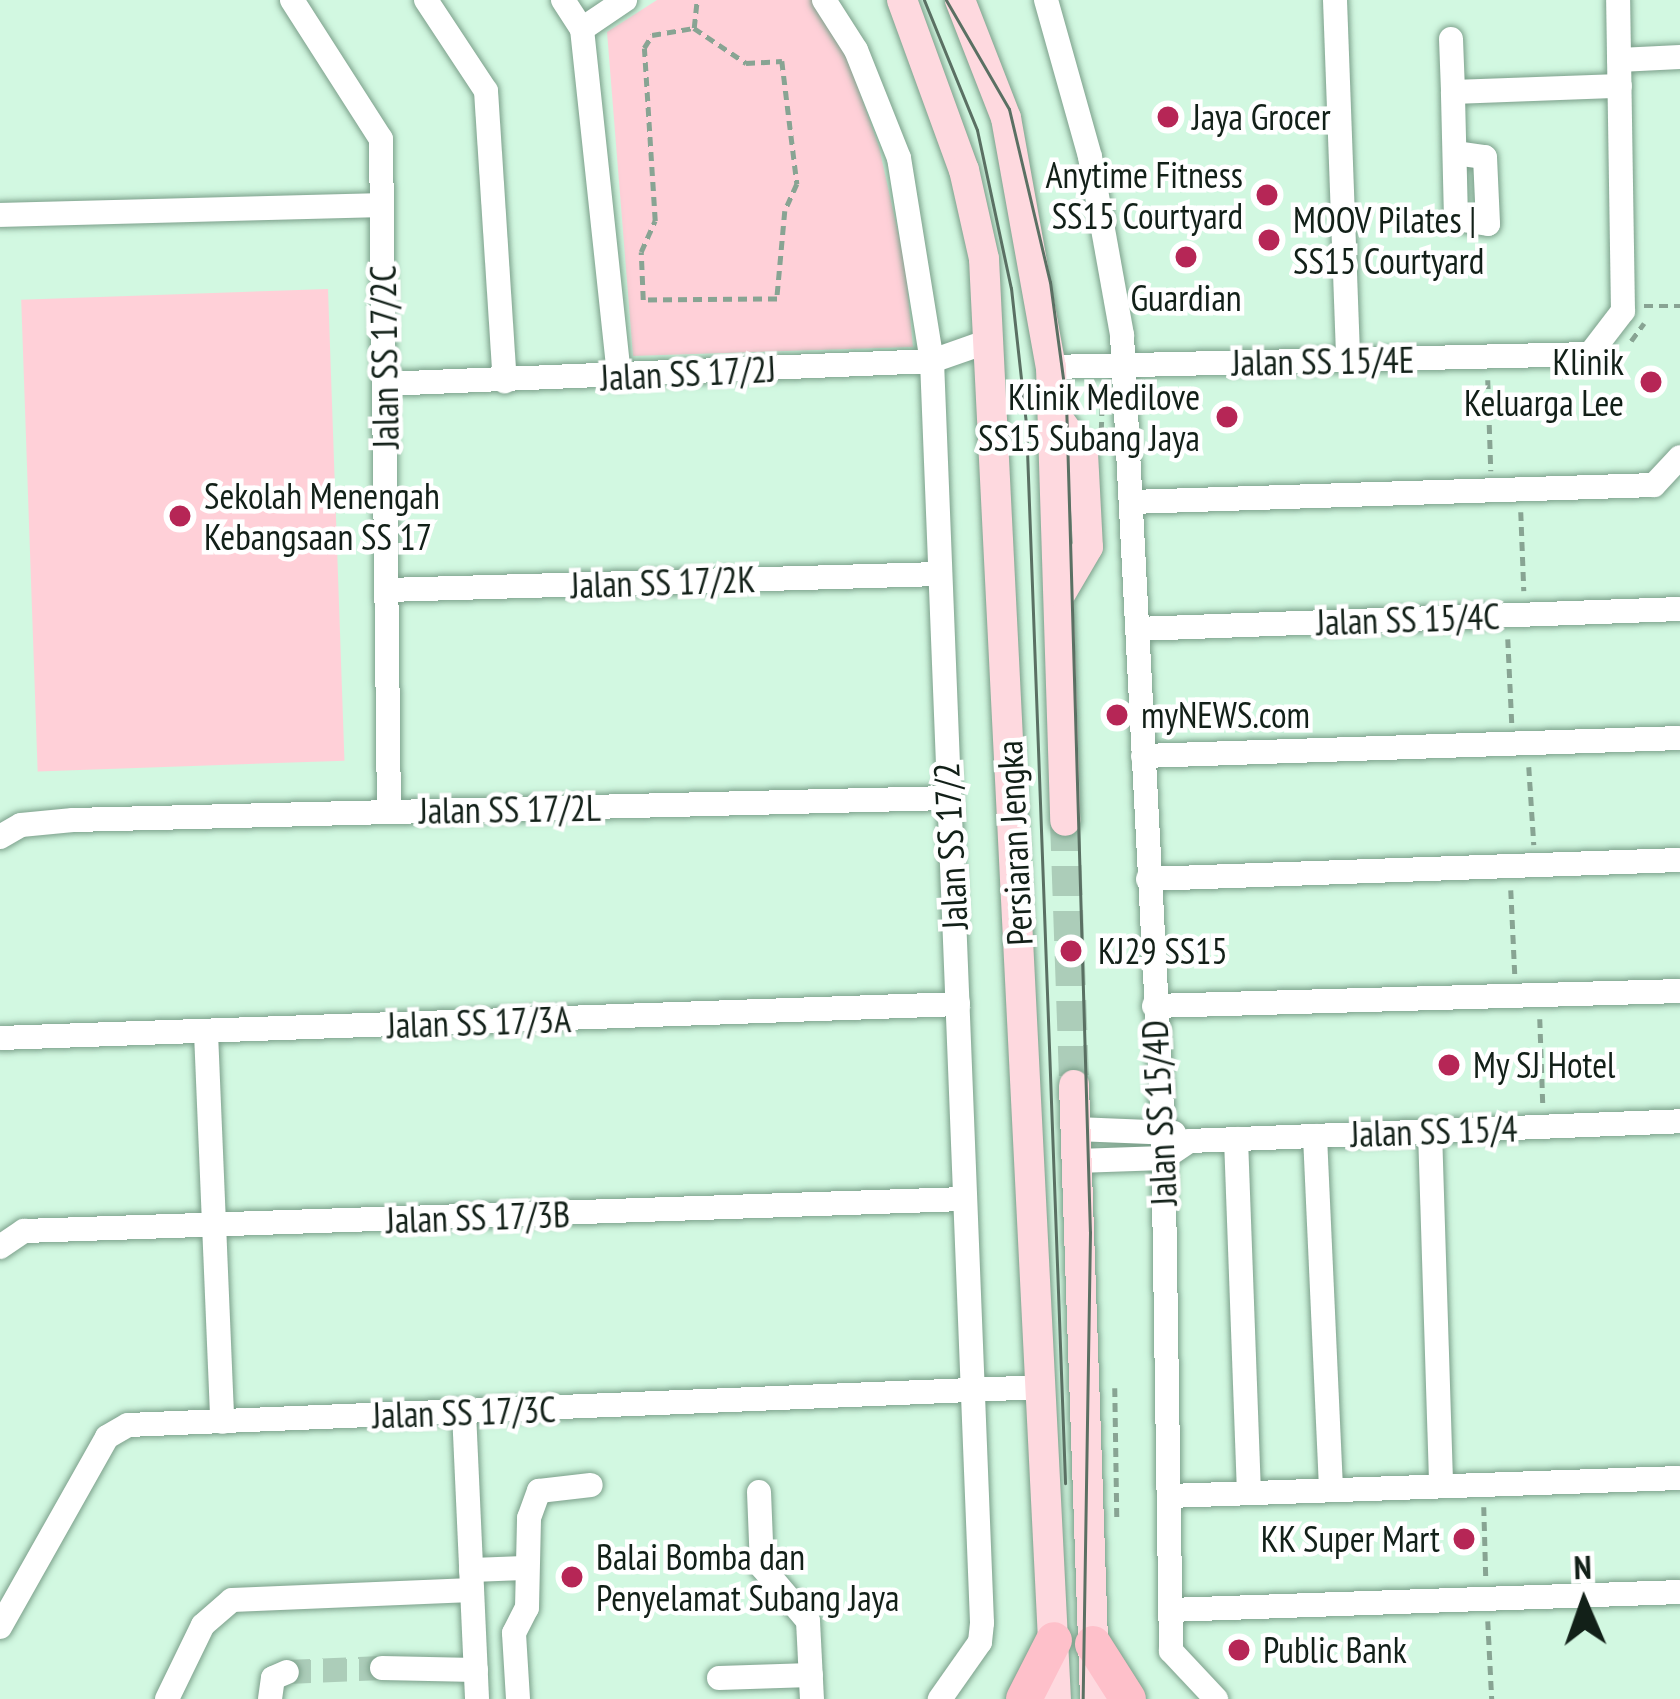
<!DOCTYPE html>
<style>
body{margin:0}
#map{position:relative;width:1680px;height:1699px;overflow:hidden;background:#d2f8e1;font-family:"PT Sans Narrow",sans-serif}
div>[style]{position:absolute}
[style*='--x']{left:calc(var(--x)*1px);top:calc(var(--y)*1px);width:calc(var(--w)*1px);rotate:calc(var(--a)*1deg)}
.green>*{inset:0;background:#ffd0d8;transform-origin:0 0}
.minor-tunnel>*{height:24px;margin-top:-12px;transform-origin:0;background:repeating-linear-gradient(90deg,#accdb9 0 24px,transparent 0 36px)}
.major-tunnel>*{height:30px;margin-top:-15px;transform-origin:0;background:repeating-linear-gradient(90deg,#accdb9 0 30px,transparent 0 45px)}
.path>*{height:4.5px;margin-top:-2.25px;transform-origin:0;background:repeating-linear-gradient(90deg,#88a493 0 9px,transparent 0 15px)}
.roads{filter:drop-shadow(0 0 3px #7b9f8a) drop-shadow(0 0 3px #7b9f8a)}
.minor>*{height:24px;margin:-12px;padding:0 12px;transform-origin:12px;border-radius:12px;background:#fff}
.major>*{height:30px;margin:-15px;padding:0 15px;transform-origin:15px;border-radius:15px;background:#fed9df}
.highway>*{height:36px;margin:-18px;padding:0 18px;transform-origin:18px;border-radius:18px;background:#fec0ca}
.tram>*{height:3px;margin:-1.5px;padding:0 1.5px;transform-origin:1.5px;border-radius:1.5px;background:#5a7063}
.dots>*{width:33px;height:33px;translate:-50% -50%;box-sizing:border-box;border:6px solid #fff;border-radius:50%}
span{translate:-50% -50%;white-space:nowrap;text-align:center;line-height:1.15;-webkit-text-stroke:9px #fff;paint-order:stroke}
.poi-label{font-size:36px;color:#122018}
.left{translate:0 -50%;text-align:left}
.right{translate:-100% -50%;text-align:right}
.street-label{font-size:36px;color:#122018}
.north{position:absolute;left:1524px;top:1543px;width:120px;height:120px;-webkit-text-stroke:9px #fff;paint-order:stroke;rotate:358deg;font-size:33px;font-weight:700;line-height:48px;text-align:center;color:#122018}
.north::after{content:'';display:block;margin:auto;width:42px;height:54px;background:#122018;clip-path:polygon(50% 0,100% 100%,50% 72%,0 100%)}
</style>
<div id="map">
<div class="green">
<i style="clip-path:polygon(657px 0,813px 0,842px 43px,879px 147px,905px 264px,913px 347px,633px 356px,607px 32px)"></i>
<i style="left:328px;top:289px;width:472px;height:307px;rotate:88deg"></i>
</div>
<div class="minor-tunnel">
<i style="--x:287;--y:1672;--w:95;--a:-2.4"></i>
</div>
<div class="major-tunnel">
<i style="--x:1065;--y:821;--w:264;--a:88"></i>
</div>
<div class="path">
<i style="--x:694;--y:28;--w:63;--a:33.9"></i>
<i style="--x:746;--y:63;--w:36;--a:-3"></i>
<i style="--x:782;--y:61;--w:124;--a:83"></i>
<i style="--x:797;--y:184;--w:30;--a:114"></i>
<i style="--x:785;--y:211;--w:88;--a:95.2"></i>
<i style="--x:777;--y:299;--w:134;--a:179.6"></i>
<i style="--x:643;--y:300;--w:48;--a:-92.4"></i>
<i style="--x:641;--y:252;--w:34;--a:-66"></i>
<i style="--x:655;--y:221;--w:173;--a:-93.6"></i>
<i style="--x:644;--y:48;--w:15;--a:-58"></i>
<i style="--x:652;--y:35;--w:43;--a:-9.5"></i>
<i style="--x:694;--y:28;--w:28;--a:-84"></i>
<i style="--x:1644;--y:306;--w:36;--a:0"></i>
<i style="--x:1631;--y:341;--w:22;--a:-54"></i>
<i style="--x:1488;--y:380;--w:91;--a:88.1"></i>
<i style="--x:1101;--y:431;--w:34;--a:-88"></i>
<i style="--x:1521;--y:512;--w:79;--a:87.8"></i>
<i style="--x:1508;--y:639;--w:84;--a:87.3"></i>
<i style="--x:1529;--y:767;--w:78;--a:86.3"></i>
<i style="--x:1511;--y:890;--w:84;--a:87.3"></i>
<i style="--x:1540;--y:1019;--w:84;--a:88"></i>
<i style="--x:1115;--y:1388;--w:133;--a:89.1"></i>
<i style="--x:1484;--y:1507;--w:72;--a:88.4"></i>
<i style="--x:1488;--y:1621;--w:78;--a:87.1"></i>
</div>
<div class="roads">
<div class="minor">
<i style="--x:292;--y:0;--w:165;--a:57.4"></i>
<i style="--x:381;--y:139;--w:673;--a:89.32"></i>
<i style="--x:426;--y:0;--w:109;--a:56.6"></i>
<i style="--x:486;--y:91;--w:291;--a:86.3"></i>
<i style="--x:563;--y:0;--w:35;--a:57"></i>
<i style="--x:582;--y:29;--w:350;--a:83.9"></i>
<i style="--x:824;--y:0;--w:59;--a:57.4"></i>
<i style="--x:856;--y:50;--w:116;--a:68.3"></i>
<i style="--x:899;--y:158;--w:206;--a:80.8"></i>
<i style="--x:932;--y:361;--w:1263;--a:87.73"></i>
<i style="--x:982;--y:1623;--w:19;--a:96"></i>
<i style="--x:980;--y:1642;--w:70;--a:125.1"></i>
<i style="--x:1046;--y:0;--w:163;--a:74.3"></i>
<i style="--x:1090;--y:157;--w:181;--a:79.8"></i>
<i style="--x:1122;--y:335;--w:793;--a:87.04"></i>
<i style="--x:1163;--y:1127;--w:524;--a:89.13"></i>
<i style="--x:1171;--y:1651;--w:66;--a:46.8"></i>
<i style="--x:1335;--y:0;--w:360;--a:87.9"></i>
<i style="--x:582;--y:29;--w:52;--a:-34"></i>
<i style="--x:1451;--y:39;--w:53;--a:87.8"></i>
<i style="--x:1619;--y:60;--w:61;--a:-2.8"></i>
<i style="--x:1455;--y:153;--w:30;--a:8"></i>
<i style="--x:1485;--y:157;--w:67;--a:87.4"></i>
<i style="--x:1488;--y:224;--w:32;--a:-171"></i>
<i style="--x:1456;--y:219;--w:127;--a:-91.4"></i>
<i style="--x:1453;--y:92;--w:167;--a:-2.1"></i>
<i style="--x:0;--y:215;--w:382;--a:-1.5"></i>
<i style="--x:1051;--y:367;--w:539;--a:-1.38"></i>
<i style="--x:1590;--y:354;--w:54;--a:-52.5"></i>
<i style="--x:1623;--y:311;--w:311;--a:-90.9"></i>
<i style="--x:384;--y:384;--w:548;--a:-2.4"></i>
<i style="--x:932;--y:361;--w:60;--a:-19.3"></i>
<i style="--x:1131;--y:502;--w:523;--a:-1.86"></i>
<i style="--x:1654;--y:485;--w:38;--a:-47"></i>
<i style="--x:387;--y:590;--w:552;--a:-1.66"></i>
<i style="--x:1137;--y:629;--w:543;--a:-2.11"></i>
<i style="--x:1143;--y:756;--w:537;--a:-1.92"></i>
<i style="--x:0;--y:837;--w:24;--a:-30"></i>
<i style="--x:21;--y:825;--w:52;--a:-5.5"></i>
<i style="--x:73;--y:820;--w:875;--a:-1.44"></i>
<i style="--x:1148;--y:879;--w:532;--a:-2.05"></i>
<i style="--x:1154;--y:1006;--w:526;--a:-1.63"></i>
<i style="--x:206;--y:1033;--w:389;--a:87.6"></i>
<i style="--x:0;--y:1038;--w:959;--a:-2.03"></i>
<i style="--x:1076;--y:1129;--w:98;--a:2.3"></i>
<i style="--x:1430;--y:1131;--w:355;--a:88.2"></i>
<i style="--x:1315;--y:1136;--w:354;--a:87.4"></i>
<i style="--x:1236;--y:1139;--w:354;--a:87.9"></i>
<i style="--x:1077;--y:1161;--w:87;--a:-2"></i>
<i style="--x:1164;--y:1158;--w:30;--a:-34"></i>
<i style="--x:1189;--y:1141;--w:491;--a:-2.3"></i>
<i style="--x:0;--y:1247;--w:29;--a:-34"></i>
<i style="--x:24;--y:1231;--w:939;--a:-1.95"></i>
<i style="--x:464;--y:1412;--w:287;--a:87.4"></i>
<i style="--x:759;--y:1492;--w:75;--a:87.7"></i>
<i style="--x:762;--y:1567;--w:71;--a:49.6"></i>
<i style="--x:808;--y:1621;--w:78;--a:87.1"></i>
<i style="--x:1169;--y:1496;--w:511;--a:-2.02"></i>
<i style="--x:471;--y:1570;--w:54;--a:-2.1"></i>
<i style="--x:1170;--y:1610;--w:510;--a:-2.02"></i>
<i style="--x:0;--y:1627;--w:218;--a:-60.6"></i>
<i style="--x:107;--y:1437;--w:24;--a:-30"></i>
<i style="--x:128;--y:1425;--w:914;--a:-2.38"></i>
<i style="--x:382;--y:1668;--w:94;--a:1.2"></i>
<i style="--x:719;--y:1678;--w:92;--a:-1.9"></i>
<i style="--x:167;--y:1699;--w:82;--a:-64.1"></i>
<i style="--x:203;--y:1625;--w:38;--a:-41"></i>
<i style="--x:232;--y:1600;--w:240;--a:-2.4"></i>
<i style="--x:270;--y:1699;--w:21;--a:-82"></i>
<i style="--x:273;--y:1678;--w:15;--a:-23"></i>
<i style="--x:518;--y:1699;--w:66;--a:-93.5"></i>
<i style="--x:514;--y:1633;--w:28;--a:-63"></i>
<i style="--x:527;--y:1608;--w:90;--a:-88.7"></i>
<i style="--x:529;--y:1518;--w:29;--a:-70"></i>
<i style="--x:539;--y:1491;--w:52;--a:-6.6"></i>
</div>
<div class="major">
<i style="--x:902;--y:0;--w:181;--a:70"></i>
<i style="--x:964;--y:170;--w:91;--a:77.3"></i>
<i style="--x:984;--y:259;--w:1442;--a:87.14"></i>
<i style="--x:960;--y:0;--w:127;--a:68.7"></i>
<i style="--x:1006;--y:118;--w:253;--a:79.8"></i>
<i style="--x:1051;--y:367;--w:454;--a:88.2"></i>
<i style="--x:1054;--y:413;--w:49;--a:54.1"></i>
<i style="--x:1083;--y:453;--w:94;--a:87"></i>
<i style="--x:1088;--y:547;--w:53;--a:120.4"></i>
<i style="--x:1074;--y:1085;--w:614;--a:88.04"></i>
</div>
<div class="highway">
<i style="--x:1093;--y:1644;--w:65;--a:57.5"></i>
<i style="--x:1024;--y:1699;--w:66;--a:-63"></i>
</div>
</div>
<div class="tram">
<i style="--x:924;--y:0;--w:140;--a:67.8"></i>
<i style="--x:977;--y:130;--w:162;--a:77.9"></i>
<i style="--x:1011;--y:288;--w:136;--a:83.7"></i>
<i style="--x:1026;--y:423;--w:1061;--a:87.89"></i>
<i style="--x:946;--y:0;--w:126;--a:60"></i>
<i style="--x:1009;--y:109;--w:178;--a:76.7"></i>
<i style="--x:1050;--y:282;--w:120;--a:82.3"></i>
<i style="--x:1066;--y:401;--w:831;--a:88.35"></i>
<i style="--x:1090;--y:1232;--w:467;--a:90.9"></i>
</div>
<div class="dots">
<i style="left:1168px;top:117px;background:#b62656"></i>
<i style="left:1267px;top:195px;background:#b62656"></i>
<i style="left:1269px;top:240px;background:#b62656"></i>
<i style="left:1186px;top:257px;background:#b62656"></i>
<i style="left:1651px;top:382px;background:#b62656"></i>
<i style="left:1227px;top:417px;background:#b62656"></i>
<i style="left:180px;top:516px;background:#b62656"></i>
<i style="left:1117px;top:715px;background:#b62656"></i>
<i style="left:1071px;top:951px;background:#b62656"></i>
<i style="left:1449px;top:1065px;background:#b62656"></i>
<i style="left:1464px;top:1539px;background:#b62656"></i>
<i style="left:572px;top:1577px;background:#b62656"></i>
<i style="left:1239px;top:1650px;background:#b62656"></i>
</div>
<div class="poi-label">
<span class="left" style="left:1192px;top:117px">Jaya Grocer</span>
<span class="right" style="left:1243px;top:195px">Anytime Fitness<br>SS15 Courtyard</span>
<span class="left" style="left:1293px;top:240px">MOOV Pilates |<br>SS15 Courtyard</span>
<span style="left:1186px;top:298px">Guardian</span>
<span class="right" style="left:1624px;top:382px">Klinik<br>Keluarga Lee</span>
<span class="right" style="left:1200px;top:417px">Klinik Medilove<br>SS15 Subang Jaya</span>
<span class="left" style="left:204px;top:516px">Sekolah Menengah<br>Kebangsaan SS 17</span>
<span class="left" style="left:1141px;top:715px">myNEWS.com</span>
<span class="left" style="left:1098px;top:951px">KJ29 SS15</span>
<span class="left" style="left:1473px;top:1065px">My SJ Hotel</span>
<span class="right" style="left:1440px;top:1539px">KK Super Mart</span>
<span class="left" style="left:596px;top:1577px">Balai Bomba dan<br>Penyelamat Subang Jaya</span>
<span class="left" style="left:1263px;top:1650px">Public Bank</span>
</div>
<div class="street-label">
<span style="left:384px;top:357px;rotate:-91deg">Jalan SS 17/2C</span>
<span style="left:1323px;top:361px;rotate:-1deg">Jalan SS 15/4E</span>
<span style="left:688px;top:373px;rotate:-3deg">Jalan SS 17/2J</span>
<span style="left:663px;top:582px;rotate:-2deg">Jalan SS 17/2K</span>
<span style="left:1408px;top:619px;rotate:-2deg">Jalan SS 15/4C</span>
<span style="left:510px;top:809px;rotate:-1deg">Jalan SS 17/2L</span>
<span style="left:1014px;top:843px;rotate:-93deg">Persiaran Jengka</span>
<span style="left:950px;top:846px;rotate:-93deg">Jalan SS 17/2</span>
<span style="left:479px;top:1022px;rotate:-2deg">Jalan SS 17/3A</span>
<span style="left:1159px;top:1113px;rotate:-93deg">Jalan SS 15/4D</span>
<span style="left:1434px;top:1131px;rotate:-2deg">Jalan SS 15/4</span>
<span style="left:478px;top:1217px;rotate:-2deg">Jalan SS 17/3B</span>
<span style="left:464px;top:1412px;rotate:-2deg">Jalan SS 17/3C</span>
</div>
<div class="north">N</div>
</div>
